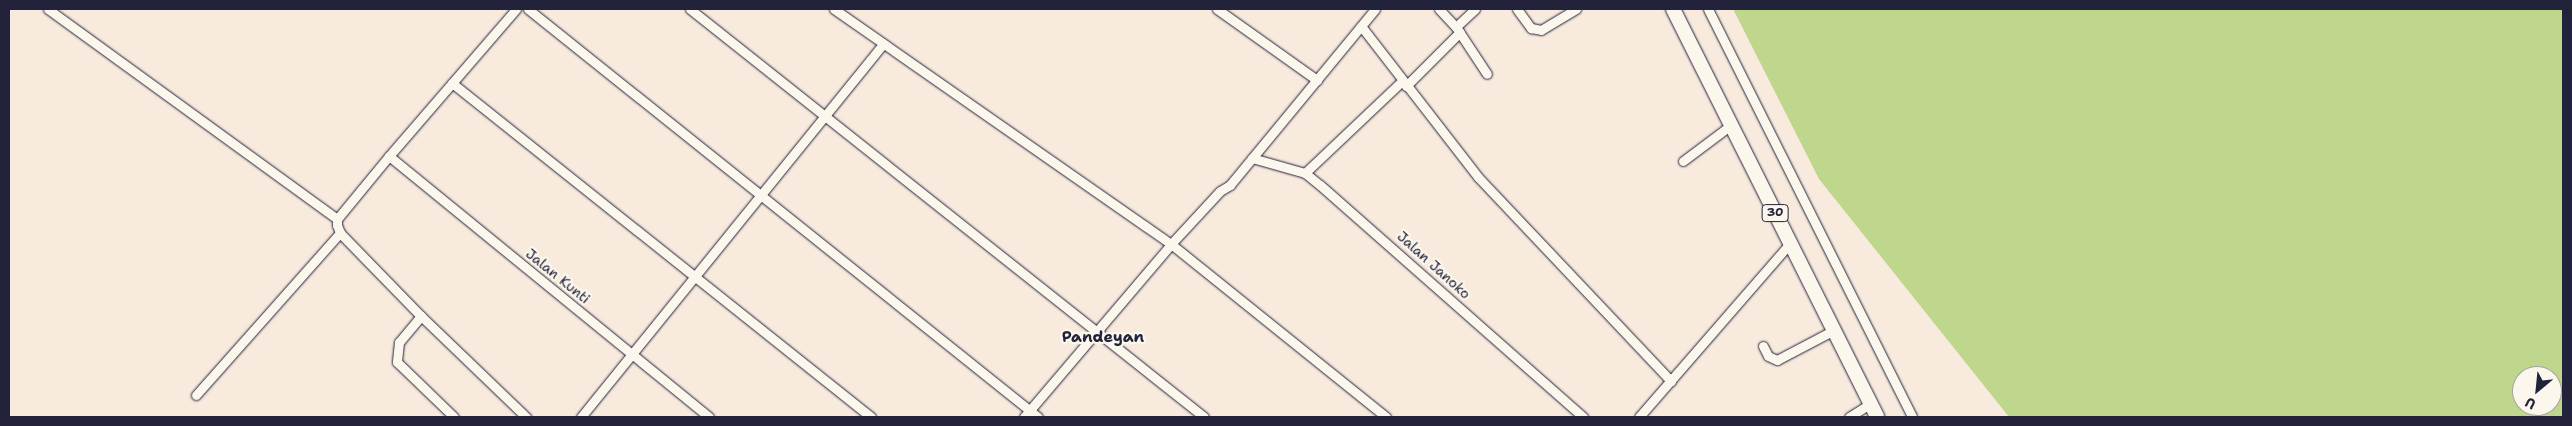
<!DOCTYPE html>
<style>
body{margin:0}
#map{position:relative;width:2572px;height:426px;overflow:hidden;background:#f9eade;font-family:"Shantell Sans",sans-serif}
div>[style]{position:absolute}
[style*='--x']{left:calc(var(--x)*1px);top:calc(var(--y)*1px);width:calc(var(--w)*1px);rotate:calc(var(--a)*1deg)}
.green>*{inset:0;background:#bfd78d}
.roads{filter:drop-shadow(0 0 1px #22223b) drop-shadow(0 0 1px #22223b)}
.minor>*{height:9px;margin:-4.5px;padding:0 4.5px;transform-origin:4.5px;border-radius:4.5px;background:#fbf7ec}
.trunk>*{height:14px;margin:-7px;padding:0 7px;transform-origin:7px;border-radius:7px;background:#fbf7ec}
span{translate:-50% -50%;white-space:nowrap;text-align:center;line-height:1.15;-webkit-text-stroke:4.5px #fbf7ec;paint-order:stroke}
.shield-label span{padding:1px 4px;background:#fbf7ec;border:1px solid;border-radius:4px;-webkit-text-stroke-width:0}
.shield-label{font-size:12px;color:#22223b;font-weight:700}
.street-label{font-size:14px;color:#22223b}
.quarter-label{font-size:16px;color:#22223b;font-weight:700}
.frame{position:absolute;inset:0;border:10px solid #22223b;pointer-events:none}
.north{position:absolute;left:2512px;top:366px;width:50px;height:50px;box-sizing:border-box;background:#fbf7ec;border:1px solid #a4a2a5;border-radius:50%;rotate:208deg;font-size:14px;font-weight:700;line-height:20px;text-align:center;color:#22223b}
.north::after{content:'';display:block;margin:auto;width:18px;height:22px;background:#22223b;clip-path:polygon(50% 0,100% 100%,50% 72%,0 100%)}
</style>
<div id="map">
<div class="green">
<i style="clip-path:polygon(evenodd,1733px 9px,2563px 9px,2563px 417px,2009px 417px,1819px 179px,1733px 9px,2522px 376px,2552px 376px,2552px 406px,2522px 406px,2522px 376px)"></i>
</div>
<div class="roads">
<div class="minor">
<i style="--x:48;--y:9;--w:357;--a:36"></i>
<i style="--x:516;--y:9;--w:194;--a:130.8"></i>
<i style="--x:389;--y:156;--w:82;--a:129.5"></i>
<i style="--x:337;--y:219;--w:6;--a:90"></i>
<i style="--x:337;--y:225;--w:9;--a:69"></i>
<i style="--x:340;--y:233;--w:116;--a:45.7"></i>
<i style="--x:421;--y:316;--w:146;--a:43.9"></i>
<i style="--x:528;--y:9;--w:653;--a:38.66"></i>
<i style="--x:690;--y:9;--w:656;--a:38.44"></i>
<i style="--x:834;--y:9;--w:411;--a:34.9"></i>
<i style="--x:1171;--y:244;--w:276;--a:38.8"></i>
<i style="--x:1217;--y:9;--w:123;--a:35.4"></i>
<i style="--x:1439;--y:9;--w:25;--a:47"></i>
<i style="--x:1475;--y:9;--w:26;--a:137"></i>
<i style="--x:1456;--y:27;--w:56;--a:56.6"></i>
<i style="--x:1517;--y:9;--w:24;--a:54"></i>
<i style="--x:1531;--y:28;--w:10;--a:11"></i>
<i style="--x:1541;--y:30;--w:41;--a:-31"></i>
<i style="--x:1708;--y:9;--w:456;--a:63.4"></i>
<i style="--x:1361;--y:26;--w:191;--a:52.2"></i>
<i style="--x:1478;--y:177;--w:281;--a:46.6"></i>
<i style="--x:452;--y:83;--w:536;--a:38.56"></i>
<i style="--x:1406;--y:86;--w:76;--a:-45"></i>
<i style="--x:389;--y:156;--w:413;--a:39.2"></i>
<i style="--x:1252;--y:158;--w:55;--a:15.8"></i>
<i style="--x:1305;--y:173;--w:19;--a:39"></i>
<i style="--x:1320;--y:185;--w:351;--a:41.4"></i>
<i style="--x:1683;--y:161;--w:60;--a:-36.9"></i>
<i style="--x:1305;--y:173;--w:134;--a:-43.5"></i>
<i style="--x:421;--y:316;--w:34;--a:130"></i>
<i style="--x:399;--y:342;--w:20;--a:96"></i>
<i style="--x:397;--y:362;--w:79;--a:44"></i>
<i style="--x:1763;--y:346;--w:11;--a:63"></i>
<i style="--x:1768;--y:356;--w:10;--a:24"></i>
<i style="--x:1777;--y:360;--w:64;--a:-27.8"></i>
<i style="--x:196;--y:395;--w:217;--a:-48.4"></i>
<i style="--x:581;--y:417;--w:480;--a:-51"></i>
<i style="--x:1024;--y:417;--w:227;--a:-49.6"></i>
<i style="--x:1171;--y:244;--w:72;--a:-47.2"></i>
<i style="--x:1220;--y:191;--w:12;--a:-31"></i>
<i style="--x:1230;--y:185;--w:228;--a:-50.5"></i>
<i style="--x:1639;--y:417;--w:230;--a:-49"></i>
<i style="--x:1849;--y:417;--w:25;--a:-32"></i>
</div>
<div class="trunk">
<i style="--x:1673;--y:9;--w:456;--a:63.4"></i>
</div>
</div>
<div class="shield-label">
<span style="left:1775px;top:213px">30</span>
</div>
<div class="street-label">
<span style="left:1434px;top:265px;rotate:42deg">Jalan Janoko</span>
<span style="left:558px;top:276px;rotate:39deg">Jalan Kunti</span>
</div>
<div class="quarter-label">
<span style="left:1103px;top:337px">Pandeyan</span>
</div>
<div class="frame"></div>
<div class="north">U</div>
</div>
